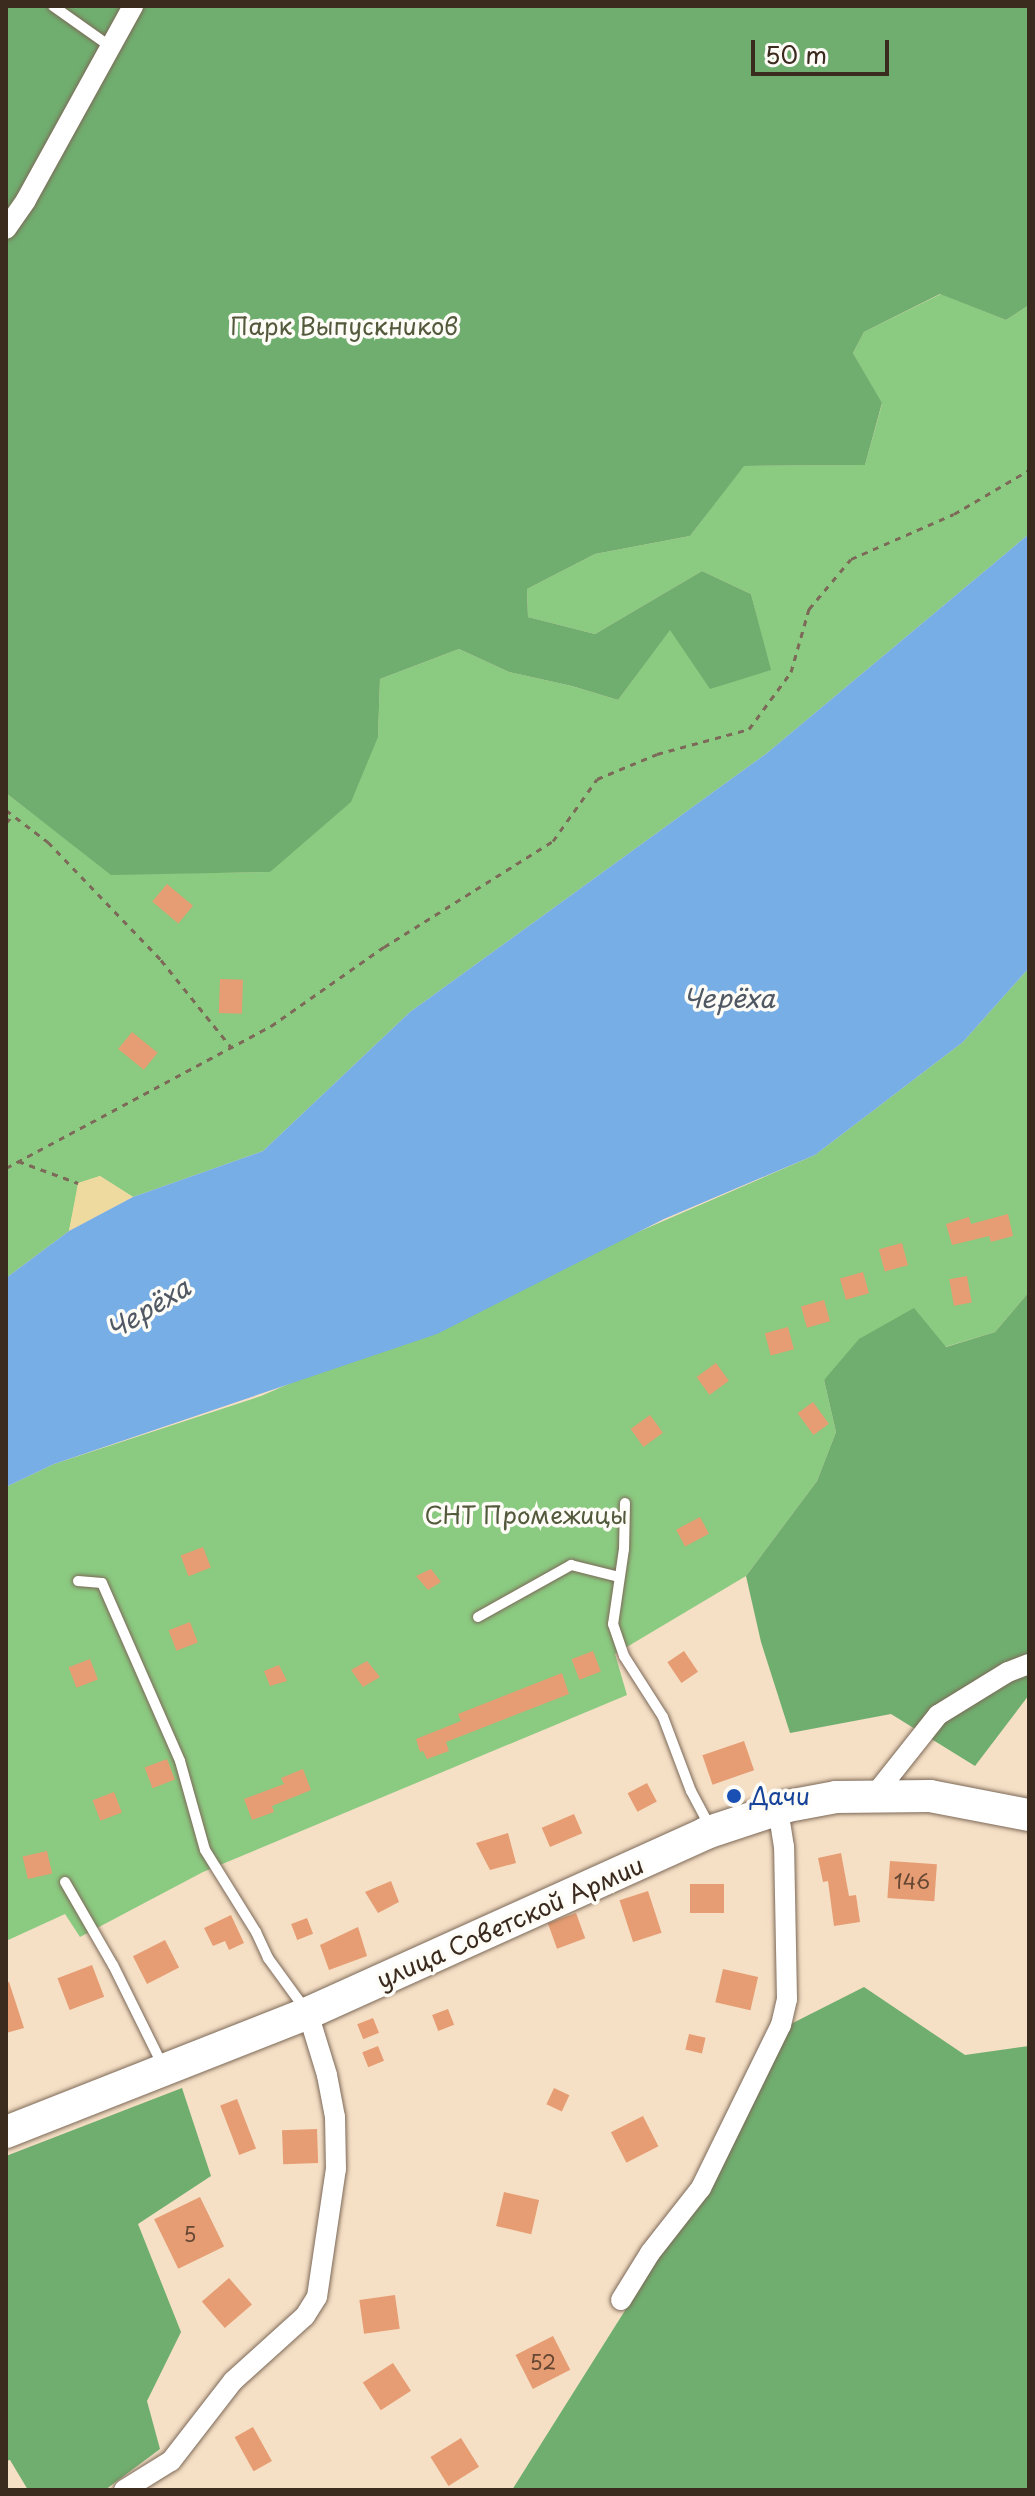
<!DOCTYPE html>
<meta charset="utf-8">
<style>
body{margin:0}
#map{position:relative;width:1035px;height:2496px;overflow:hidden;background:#f5dfc5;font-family:"Playpen Sans",sans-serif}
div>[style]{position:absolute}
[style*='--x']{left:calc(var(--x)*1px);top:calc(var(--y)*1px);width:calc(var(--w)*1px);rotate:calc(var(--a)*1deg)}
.green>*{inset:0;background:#8bca81}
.forest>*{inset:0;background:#70ae6f}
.sand>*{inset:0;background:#eeda9e}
.water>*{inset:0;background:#77aee6}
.building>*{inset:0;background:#e69d73;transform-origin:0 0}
.path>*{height:3px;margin-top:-1.5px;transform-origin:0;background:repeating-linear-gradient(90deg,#7c6958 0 6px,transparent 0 12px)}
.roads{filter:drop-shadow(0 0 2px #7c6958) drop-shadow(0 0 2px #7c6958)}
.service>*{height:10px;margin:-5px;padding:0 5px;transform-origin:5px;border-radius:5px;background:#fff}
.minor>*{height:20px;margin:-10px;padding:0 10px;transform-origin:10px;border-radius:10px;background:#fff}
.primary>*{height:32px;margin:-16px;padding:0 16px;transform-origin:16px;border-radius:16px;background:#fff}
.dots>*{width:22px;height:22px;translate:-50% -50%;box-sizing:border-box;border:4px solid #fdfcf7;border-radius:50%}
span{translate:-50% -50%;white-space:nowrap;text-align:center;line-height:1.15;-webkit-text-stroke:7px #fdfcf7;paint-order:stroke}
.number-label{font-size:20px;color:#664733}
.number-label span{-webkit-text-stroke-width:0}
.park-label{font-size:24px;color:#535a3c}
.transit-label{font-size:24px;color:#164399}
.left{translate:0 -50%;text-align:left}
.street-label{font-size:24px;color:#3b2a1e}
.water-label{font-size:26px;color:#505864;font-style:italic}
.frame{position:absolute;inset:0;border:8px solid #3b2a1e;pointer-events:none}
.scale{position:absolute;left:751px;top:40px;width:138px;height:36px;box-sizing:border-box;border:4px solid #3b2a1e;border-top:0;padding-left:10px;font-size:24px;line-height:28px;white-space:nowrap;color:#3b2a1e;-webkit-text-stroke:6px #fdfcf7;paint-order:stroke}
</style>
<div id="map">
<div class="green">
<i style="clip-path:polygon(941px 294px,1006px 320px,1029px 305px,1029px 534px,767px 753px,410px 1012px,263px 1151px,133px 1197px,100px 1176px,79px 1183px,69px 1231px,6px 1278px,6px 793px,111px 874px,270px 872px,378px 737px,380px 679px,459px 649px,509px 672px,572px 686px,618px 700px,670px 629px,770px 670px,751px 594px,702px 571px,595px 634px,528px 617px,527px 589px,595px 554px,690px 536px,743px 466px,865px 465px,882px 404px,853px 353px,864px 332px)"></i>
<i style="clip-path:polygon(1029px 968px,1029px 1292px,995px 1332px,945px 1347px,914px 1309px,824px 1380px,836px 1432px,817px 1481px,746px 1576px,615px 1654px,627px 1695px,203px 1872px,80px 1937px,65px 1914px,6px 1941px,6px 1487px,54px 1464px,261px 1396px,815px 1155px,963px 1042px)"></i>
</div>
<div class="forest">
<i style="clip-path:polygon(6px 6px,1029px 6px,1029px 305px,1006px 320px,940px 294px,864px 332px,853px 353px,882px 403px,865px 465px,744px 466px,690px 536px,595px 554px,527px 589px,528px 617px,595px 634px,702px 571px,751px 594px,771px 670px,710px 689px,670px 630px,618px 700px,572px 686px,509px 672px,459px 649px,380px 679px,378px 737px,351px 802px,270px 872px,111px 875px,6px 793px)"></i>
<i style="clip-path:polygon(1029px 1292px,1029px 1695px,975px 1766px,891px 1714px,790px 1733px,761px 1642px,746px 1576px,817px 1481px,836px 1432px,824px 1380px,859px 1339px,914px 1308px,946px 1347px,995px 1332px)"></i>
<i style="clip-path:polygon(864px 1987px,965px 2055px,1029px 2046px,1029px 2490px,512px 2490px,687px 2212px,773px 2033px)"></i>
<i style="clip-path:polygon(182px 2088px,211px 2176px,138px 2224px,181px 2332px,147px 2401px,160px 2449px,105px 2490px,28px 2490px,10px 2460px,6px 2461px,6px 2156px)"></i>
</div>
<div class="sand">
<i style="clip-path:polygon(100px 1176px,133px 1197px,69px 1231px,78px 1183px)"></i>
</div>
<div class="water">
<i style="clip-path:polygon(1029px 534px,1029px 968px,963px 1042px,815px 1155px,664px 1219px,437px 1334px,54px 1464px,6px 1487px,6px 1278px,69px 1231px,133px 1197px,263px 1151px,410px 1012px,767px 753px)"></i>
</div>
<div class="building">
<i style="left:167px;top:884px;width:34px;height:23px;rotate:40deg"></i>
<i style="left:220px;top:979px;width:23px;height:34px;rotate:2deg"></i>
<i style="left:132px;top:1032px;width:33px;height:22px;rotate:39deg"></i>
<i style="clip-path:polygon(1008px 1214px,1013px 1236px,991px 1242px,989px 1236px,952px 1245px,946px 1224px,969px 1217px,971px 1224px)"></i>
<i style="left:902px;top:1243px;width:23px;height:24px;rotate:75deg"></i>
<i style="left:863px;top:1272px;width:22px;height:24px;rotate:74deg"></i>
<i style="left:967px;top:1276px;width:27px;height:18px;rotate:80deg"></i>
<i style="left:824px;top:1300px;width:22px;height:24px;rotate:74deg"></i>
<i style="left:788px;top:1327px;width:23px;height:24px;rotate:75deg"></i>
<i style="left:716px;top:1363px;width:22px;height:24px;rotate:54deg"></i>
<i style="left:813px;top:1402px;width:27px;height:19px;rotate:54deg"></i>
<i style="left:650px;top:1415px;width:22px;height:24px;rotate:54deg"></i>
<i style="left:700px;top:1517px;width:19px;height:27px;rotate:62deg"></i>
<i style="left:203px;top:1547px;width:22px;height:24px;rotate:69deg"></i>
<i style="clip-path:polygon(431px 1569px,441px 1582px,428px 1590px,416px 1576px)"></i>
<i style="left:190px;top:1622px;width:22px;height:23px;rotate:69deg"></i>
<i style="left:593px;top:1651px;width:22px;height:23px;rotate:69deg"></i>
<i style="left:684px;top:1651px;width:25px;height:20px;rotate:56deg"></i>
<i style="left:90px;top:1659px;width:22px;height:23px;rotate:69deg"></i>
<i style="clip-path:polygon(367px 1661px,380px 1677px,363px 1687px,351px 1670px)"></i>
<i style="clip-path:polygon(279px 1665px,287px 1681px,270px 1686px,264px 1671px)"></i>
<i style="clip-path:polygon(562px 1673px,569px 1694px,446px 1742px,449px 1751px,427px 1759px,423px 1751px,420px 1752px,416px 1739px,461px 1721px,458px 1714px)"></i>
<i style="left:744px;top:1741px;width:31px;height:44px;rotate:71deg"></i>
<i style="left:167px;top:1759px;width:22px;height:24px;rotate:69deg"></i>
<i style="clip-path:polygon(303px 1769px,311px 1790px,272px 1806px,274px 1812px,252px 1820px,244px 1799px,284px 1784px,281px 1778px)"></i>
<i style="left:647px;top:1783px;width:21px;height:22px;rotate:62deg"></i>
<i style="left:114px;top:1792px;width:22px;height:23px;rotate:69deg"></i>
<i style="left:574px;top:1814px;width:21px;height:35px;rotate:67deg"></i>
<i style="clip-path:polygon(508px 1833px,516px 1863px,490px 1870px,476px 1843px)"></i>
<i style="left:47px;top:1851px;width:23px;height:25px;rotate:77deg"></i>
<i style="clip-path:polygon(841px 1853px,849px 1896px,856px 1895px,860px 1922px,834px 1926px,828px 1881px,823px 1882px,818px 1858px)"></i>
<i style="left:890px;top:1861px;width:47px;height:37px;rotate:4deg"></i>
<i style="clip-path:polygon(391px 1881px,399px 1902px,378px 1913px,365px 1892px)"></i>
<i style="left:690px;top:1884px;width:34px;height:29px"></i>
<i style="left:648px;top:1891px;width:44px;height:30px;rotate:72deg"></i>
<i style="left:576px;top:1913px;width:27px;height:30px;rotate:70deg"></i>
<i style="clip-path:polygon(231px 1915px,244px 1943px,229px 1950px,225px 1941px,213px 1946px,204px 1928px)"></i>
<i style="left:307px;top:1918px;width:17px;height:17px;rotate:69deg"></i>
<i style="clip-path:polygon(358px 1927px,367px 1956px,329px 1970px,320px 1945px)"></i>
<i style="left:165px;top:1940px;width:31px;height:36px;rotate:63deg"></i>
<i style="left:92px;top:1965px;width:34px;height:37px;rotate:69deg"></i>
<i style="left:723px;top:1969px;width:36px;height:34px;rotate:13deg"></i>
<i style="clip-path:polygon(6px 1982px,9px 1982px,24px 2028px,6px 2033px)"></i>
<i style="left:448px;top:2009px;width:17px;height:17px;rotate:69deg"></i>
<i style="left:373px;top:2018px;width:16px;height:17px;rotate:68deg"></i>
<i style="left:689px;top:2034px;width:17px;height:16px;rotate:13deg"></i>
<i style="left:378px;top:2046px;width:16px;height:17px;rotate:68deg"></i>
<i style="left:554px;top:2088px;width:17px;height:18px;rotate:25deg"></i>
<i style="left:237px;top:2099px;width:53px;height:18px;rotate:69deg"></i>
<i style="left:643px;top:2116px;width:34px;height:36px;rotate:63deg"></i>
<i style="left:317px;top:2129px;width:34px;height:35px;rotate:88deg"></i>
<i style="left:504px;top:2192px;width:36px;height:35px;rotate:13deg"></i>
<i style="left:200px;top:2197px;width:55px;height:51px;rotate:64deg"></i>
<i style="left:229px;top:2278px;width:35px;height:36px;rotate:49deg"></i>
<i style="left:395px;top:2295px;width:34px;height:36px;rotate:82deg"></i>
<i style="left:553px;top:2336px;width:38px;height:42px;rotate:63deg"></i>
<i style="left:393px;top:2363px;width:33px;height:36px;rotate:57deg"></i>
<i style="left:253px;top:2427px;width:39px;height:21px;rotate:61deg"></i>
<i style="left:461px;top:2438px;width:34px;height:36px;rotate:58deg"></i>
</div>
<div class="path">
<i style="--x:6;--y:810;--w:53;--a:37.3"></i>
<i style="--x:48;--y:842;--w:163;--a:46.2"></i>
<i style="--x:161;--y:960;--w:112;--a:51.2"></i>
<i style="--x:6;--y:823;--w:11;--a:-49"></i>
<i style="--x:18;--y:1161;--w:64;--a:20.1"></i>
<i style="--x:6;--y:1168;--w:301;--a:-28.2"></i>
<i style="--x:271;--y:1026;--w:138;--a:-35"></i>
<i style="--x:384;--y:947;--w:199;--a:-32.1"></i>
<i style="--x:553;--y:841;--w:76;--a:-54.6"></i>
<i style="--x:597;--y:779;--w:65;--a:-22.6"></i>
<i style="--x:657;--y:754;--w:95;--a:-15.2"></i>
<i style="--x:749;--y:729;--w:71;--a:-53.6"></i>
<i style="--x:791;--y:672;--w:66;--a:-74.1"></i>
<i style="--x:809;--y:609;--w:65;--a:-50"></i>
<i style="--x:851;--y:559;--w:112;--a:-23.6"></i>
<i style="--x:954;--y:514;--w:87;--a:-30.4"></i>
</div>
<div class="roads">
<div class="service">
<i style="--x:53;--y:6;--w:71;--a:35.3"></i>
<i style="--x:625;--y:1503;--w:46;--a:91.2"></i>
<i style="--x:624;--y:1549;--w:76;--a:98.3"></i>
<i style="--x:613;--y:1624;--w:34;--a:71"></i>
<i style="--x:624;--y:1656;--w:72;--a:57.4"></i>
<i style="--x:663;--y:1717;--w:79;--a:69.3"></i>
<i style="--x:691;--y:1791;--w:40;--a:62"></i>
<i style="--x:78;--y:1581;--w:24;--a:5"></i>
<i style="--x:102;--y:1583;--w:194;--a:66.3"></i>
<i style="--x:180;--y:1761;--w:92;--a:74.3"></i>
<i style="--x:205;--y:1850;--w:97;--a:58.1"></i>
<i style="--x:256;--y:1932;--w:29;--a:65"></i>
<i style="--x:268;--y:1958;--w:63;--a:54"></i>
<i style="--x:478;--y:1617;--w:107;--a:-29.2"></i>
<i style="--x:571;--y:1565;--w:49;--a:14"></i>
<i style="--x:65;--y:1882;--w:96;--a:60"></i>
<i style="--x:113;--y:1965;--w:110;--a:63.7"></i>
</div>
<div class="minor">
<i style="--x:6;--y:229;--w:35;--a:-55"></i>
<i style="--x:26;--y:200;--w:222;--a:-61.1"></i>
<i style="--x:873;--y:1797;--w:105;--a:-51.6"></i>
<i style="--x:938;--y:1715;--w:82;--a:-31.6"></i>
<i style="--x:1008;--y:1672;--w:22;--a:-21"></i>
<i style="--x:621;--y:2300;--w:55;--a:-58.3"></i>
<i style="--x:650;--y:2253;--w:83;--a:-51.9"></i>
<i style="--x:701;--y:2188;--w:182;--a:-63.9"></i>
<i style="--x:781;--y:2025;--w:27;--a:-77"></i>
<i style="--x:787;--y:1999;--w:152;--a:-91.1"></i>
<i style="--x:784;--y:1847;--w:38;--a:-99"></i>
<i style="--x:124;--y:2490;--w:55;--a:-31.7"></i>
<i style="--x:171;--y:2461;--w:101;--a:-52.2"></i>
<i style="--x:233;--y:2381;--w:97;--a:-42.1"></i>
<i style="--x:305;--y:2316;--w:22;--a:-58"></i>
<i style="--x:317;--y:2297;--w:129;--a:-81.6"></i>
<i style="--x:336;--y:2169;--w:52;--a:-91.1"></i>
<i style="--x:335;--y:2117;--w:43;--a:-100.8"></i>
<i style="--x:327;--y:2075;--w:65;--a:-107"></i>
</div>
<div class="primary">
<i style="--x:6;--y:2132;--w:325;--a:-21.5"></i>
<i style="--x:308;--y:2013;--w:437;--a:-24.3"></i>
<i style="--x:706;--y:1833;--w:86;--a:-18.2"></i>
<i style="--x:788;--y:1806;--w:49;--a:-10.6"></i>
<i style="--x:836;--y:1797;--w:94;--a:-0.6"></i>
<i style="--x:930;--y:1796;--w:101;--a:10.9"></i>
</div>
</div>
<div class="dots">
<i style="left:734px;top:1796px;background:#1a4fb4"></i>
</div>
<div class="number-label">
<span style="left:912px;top:1881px">146</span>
<span style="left:190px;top:2234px">5</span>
<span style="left:543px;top:2362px">52</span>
</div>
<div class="park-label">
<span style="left:344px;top:326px">Парк Выпускников</span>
<span style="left:526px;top:1515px">СНТ Промежицы</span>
</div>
<div class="transit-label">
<span class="left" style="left:750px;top:1796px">Дачи</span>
</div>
<div class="street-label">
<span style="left:510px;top:1922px;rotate:-24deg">улица Советской Армии</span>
</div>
<div class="water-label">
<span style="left:729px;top:998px">Черёха</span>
<span style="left:148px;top:1308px;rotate:-31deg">Черёха</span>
</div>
<div class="frame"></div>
<div class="scale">50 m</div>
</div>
